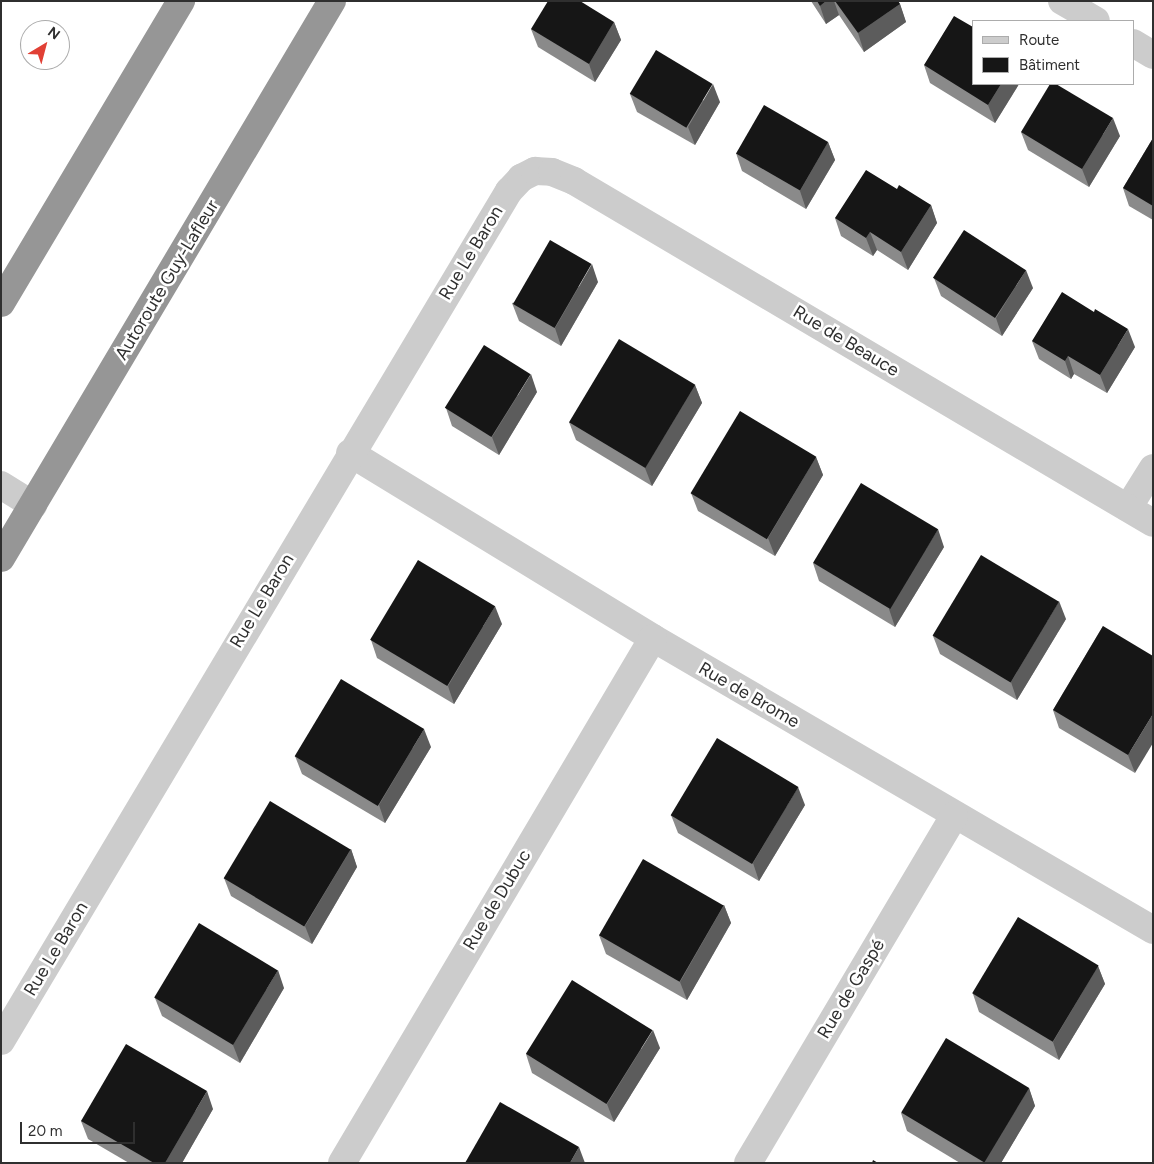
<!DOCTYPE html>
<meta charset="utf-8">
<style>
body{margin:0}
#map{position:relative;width:1154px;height:1164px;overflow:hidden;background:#fff;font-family:Figtree,sans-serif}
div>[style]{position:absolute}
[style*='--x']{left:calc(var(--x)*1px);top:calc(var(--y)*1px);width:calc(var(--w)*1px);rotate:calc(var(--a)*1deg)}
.minor>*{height:28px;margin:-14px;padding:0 14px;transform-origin:14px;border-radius:14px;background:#ccc}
.highway>*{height:28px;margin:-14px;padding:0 14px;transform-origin:14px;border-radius:14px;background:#969696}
.wall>*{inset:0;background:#8a8a8a}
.shaded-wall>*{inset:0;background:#5c5c5c}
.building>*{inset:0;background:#161616;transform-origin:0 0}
span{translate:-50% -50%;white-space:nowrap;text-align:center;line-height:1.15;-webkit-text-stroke:5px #fff;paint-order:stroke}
.street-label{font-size:18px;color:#2f2f2f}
.frame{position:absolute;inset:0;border:2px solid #2f2f2f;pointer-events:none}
.legend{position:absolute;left:972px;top:20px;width:162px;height:65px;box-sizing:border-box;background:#fff;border:1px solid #acacac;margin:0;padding:6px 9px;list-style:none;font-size:15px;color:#2f2f2f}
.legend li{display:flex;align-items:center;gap:10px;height:25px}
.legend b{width:25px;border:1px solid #acacac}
.north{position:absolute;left:20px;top:20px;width:50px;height:50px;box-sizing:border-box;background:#fff;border:1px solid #acacac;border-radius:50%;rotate:37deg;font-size:14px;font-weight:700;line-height:20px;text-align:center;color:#2f2f2f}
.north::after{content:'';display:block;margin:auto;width:18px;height:22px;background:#e14035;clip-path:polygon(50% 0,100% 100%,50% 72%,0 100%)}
.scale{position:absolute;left:20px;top:1122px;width:115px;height:22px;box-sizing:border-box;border:2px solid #2f2f2f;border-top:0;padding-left:6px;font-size:15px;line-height:18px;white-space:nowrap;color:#2f2f2f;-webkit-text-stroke:4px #fff;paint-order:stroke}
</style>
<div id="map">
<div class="minor">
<i style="--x:1062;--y:1;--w:39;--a:30"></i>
<i style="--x:1133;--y:43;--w:23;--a:31"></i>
<i style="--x:350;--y:453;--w:355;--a:31.4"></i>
<i style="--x:653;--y:638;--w:579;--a:30.28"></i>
<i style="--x:1;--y:485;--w:38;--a:32"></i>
<i style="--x:1128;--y:508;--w:47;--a:-58"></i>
<i style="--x:1;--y:1041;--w:990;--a:-59.14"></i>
<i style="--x:509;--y:191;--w:18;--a:-47"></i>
<i style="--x:521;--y:178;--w:16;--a:-27"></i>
<i style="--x:535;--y:171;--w:17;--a:3"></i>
<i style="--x:552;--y:172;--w:24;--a:22"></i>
<i style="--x:574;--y:181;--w:672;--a:30.57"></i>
<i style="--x:342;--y:1163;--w:610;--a:-59.36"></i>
<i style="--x:748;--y:1163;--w:404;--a:-59.3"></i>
</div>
<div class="highway">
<i style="--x:1;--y:303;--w:352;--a:-59.2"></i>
<i style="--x:1;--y:558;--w:648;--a:-59.28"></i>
</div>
<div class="wall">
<i style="clip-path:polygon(811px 1px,898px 1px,900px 4px,906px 22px,864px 52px,839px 15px,826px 24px)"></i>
<i style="clip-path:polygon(614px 22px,621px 40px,595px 82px,538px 47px,531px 29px)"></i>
<i style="clip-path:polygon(924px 65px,1019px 84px,995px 123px,930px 83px)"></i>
<i style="clip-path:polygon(630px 94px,720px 102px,695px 145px,637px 112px)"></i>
<i style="clip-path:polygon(1021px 132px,1120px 136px,1089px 187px,1028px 150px)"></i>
<i style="clip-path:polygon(1153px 138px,1153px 220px,1129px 206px,1123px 188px)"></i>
<i style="clip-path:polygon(828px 142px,835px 160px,806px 209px,742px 171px,736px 153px)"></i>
<i style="clip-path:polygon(897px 189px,931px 205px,937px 223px,908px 270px,877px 250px,873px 256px,841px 236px,835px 218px)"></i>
<i style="clip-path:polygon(934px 278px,1033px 288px,1002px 336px,941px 296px)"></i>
<i style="clip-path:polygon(598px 282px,561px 346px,519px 321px,512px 303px)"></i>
<i style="clip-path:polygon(1032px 341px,1135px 347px,1107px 393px,1074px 374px,1071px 379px,1039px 359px)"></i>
<i style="clip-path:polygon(695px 385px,702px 403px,652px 486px,576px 440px,569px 422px)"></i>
<i style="clip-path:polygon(537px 392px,499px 455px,452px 426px,446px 408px)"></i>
<i style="clip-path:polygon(816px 457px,823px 475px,775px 556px,698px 511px,691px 493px)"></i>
<i style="clip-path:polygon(944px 547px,895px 627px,819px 581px,813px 563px)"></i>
<i style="clip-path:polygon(1066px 619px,1017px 700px,940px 654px,933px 636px)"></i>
<i style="clip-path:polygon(502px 624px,454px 704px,377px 658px,371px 640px)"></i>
<i style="clip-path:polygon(1103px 626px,1135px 773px,1059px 728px,1053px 710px)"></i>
<i style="clip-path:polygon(431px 747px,385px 823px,302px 774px,295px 756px)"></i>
<i style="clip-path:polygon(805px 805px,759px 881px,678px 833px,671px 815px)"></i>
<i style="clip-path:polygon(351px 849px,357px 867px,312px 944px,231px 896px,224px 878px)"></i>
<i style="clip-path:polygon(724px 905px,731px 923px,687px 1000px,606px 954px,599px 935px)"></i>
<i style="clip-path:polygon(1098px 966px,1105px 984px,1059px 1060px,979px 1012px,973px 994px)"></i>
<i style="clip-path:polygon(284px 988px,240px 1063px,162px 1016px,155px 998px)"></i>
<i style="clip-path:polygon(660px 1048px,614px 1122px,532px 1073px,526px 1054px)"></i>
<i style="clip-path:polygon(1029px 1088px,1035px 1106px,1001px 1163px,960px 1163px,907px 1131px,901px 1113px)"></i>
<i style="clip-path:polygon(213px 1109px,182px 1163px,129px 1163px,88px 1139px,81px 1121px)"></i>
</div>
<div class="shaded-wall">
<i style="clip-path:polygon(826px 1px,834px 1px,839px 15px,826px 24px,820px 6px)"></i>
<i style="clip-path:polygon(900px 4px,906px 22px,864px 52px,858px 33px)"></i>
<i style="clip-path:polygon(614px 22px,621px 40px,595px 82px,589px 64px)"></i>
<i style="clip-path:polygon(713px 84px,720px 102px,695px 145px,688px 127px)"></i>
<i style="clip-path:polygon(1001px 84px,1019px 84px,995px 123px,988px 105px)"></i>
<i style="clip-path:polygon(1113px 118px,1120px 136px,1089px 187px,1082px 169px)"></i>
<i style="clip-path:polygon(828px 142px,835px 160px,806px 209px,800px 191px)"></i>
<i style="clip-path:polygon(931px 205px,937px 223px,908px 270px,901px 252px)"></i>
<i style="clip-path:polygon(870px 232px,877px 250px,873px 256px,866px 238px)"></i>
<i style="clip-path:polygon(592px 264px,598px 282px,561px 346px,555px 328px)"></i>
<i style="clip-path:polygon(1026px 270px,1033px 288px,1002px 336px,996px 318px)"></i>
<i style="clip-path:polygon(1128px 329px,1135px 347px,1107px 393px,1100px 375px)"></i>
<i style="clip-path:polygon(1068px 356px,1074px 374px,1071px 379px,1065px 361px)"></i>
<i style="clip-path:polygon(531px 374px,537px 392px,499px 455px,492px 437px)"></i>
<i style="clip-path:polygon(695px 385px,702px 403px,652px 486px,645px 468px)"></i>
<i style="clip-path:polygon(816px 457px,823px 475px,775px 556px,768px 538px)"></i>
<i style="clip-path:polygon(938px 529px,944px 547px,895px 627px,889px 609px)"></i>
<i style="clip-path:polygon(1059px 601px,1066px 619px,1017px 700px,1011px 682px)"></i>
<i style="clip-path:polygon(495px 606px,502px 624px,454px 704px,448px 686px)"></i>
<i style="clip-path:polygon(1153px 714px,1153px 743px,1135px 773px,1128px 755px)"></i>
<i style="clip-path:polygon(424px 729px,431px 747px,385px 823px,379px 805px)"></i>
<i style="clip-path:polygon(798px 787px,805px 805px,759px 881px,753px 863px)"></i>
<i style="clip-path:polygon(351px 849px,357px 867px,312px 944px,305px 926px)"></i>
<i style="clip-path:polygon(724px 905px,731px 923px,687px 1000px,680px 982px)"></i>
<i style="clip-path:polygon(1098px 966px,1105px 984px,1059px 1060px,1053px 1042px)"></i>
<i style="clip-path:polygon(278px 970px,284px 988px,240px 1063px,233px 1045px)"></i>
<i style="clip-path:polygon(653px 1030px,660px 1048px,614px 1122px,607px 1104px)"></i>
<i style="clip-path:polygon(1029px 1088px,1035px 1106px,1001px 1163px,983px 1163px)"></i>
<i style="clip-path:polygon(207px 1091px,213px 1109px,182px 1163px,165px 1163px)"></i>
<i style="clip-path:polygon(579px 1147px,585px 1163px,570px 1163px)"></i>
</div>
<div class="building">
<i style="clip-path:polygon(548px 1px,580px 1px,614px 22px,589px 64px,531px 29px)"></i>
<i style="clip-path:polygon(817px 1px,826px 1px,820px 6px)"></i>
<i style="clip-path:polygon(835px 1px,898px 1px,900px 4px,858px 33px)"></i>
<i style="clip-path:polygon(954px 16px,973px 27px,973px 84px,1001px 84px,988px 105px,924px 65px)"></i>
<i style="left:656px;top:50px;width:66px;height:51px;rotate:31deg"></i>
<i style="clip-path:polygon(1050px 84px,1056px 84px,1113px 118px,1082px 169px,1021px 132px)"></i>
<i style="left:764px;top:105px;width:74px;height:56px;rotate:30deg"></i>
<i style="clip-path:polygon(1153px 138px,1153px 206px,1123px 188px)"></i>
<i style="clip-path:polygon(866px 170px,897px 189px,899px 185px,931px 205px,901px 252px,870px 232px,866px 238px,835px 218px)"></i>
<i style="left:964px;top:230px;width:74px;height:57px;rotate:33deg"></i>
<i style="left:550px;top:240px;width:48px;height:74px;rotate:30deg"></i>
<i style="clip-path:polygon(1062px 292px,1094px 312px,1095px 309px,1128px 329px,1100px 375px,1068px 356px,1065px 361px,1032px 341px)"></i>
<i style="left:619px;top:339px;width:89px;height:97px;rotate:31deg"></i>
<i style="left:484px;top:345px;width:55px;height:74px;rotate:32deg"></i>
<i style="left:740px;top:411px;width:89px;height:96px;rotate:31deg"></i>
<i style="left:861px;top:483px;width:90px;height:93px;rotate:31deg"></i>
<i style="left:981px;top:555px;width:91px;height:94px;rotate:31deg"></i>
<i style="left:418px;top:560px;width:90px;height:93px;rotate:31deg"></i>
<i style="clip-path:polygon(1103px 626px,1153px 656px,1153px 714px,1128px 755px,1053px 710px)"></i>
<i style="left:341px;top:679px;width:97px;height:90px;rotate:31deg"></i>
<i style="left:717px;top:738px;width:95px;height:90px;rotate:31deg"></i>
<i style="left:270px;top:801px;width:94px;height:90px;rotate:31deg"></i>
<i style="left:643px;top:859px;width:93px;height:88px;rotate:30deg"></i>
<i style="left:1018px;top:917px;width:94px;height:89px;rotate:31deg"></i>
<i style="left:199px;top:923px;width:92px;height:87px;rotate:31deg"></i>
<i style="left:572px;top:980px;width:95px;height:87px;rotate:32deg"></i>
<i style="left:946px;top:1038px;width:97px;height:87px;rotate:31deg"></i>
<i style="clip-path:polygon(126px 1044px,207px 1091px,165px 1163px,154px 1163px,81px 1121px)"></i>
<i style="clip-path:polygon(500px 1102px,579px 1147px,570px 1163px,465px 1163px)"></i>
<i style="clip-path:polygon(873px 1160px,878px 1163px,872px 1163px)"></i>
</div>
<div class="street-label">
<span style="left:471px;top:253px;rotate:-59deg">Rue Le Baron</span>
<span style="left:167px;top:280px;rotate:-59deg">Autoroute Guy-Lafleur</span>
<span style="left:846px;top:341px;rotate:31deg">Rue de Beauce</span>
<span style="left:262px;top:601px;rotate:-59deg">Rue Le Baron</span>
<span style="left:749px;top:695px;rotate:30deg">Rue de Brome</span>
<span style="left:497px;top:900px;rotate:-59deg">Rue de Dubuc</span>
<span style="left:56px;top:949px;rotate:-59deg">Rue Le Baron</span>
<span style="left:851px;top:989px;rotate:-59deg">Rue de Gaspé</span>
</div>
<div class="frame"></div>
<ul class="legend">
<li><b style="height:6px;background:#ccc"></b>Route</li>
<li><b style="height:14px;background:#161616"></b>Bâtiment</li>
</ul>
<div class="north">N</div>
<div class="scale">20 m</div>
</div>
